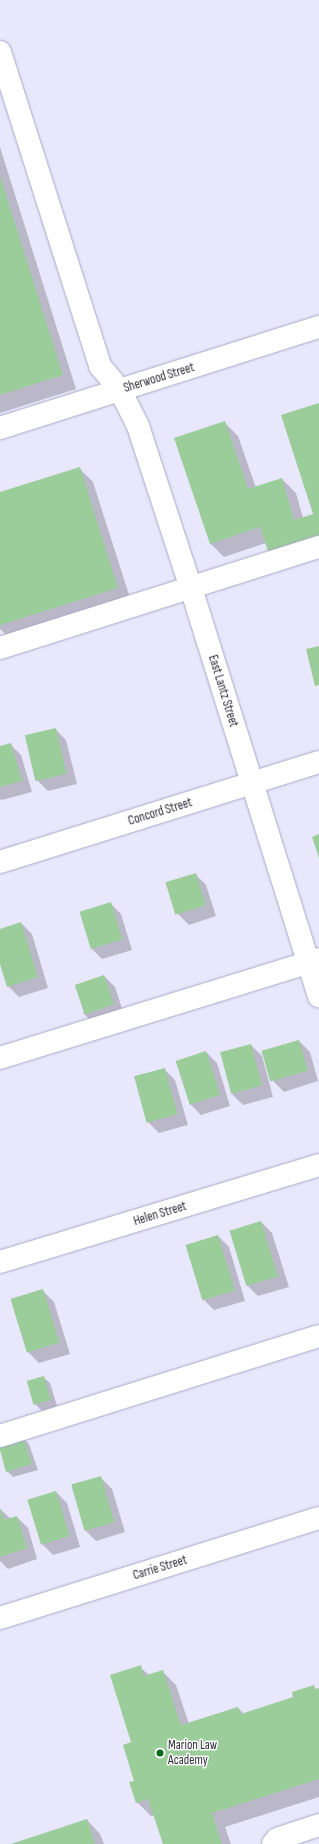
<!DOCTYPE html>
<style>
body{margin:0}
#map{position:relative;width:319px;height:1844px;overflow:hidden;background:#e9e7fb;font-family:"Sofia Sans Condensed",sans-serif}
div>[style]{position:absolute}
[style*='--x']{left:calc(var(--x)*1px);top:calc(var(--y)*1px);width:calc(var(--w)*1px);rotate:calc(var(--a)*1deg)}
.shadow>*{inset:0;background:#0003}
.building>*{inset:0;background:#9acd9a;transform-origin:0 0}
.roads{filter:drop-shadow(0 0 1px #aaa8c7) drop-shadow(0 0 1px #aaa8c7)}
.minor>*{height:22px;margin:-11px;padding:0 11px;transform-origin:11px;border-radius:11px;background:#fff}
.dots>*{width:11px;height:11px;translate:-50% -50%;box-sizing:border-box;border:2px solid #fff;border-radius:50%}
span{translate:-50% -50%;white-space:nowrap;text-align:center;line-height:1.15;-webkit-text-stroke:3px #fff;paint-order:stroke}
.street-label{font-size:13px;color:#2f2e3a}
.poi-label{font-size:13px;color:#2f2e3a}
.left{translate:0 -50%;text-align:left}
</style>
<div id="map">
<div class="shadow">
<i style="clip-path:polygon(0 147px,76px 389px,0 413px)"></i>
<i style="clip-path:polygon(319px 404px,319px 553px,283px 565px,269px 551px,266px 543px,224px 557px,210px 543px,224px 422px,238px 436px,256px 488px,282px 479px,296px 493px,303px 518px,314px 515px)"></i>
<i style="clip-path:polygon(79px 468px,93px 482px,131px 601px,11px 639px,0 629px,0 493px)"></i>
<i style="clip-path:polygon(55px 729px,66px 740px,77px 784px,48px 791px,37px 780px)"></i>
<i style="clip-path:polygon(10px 744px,21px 755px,32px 792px,2px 800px,0 799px,0 747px)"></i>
<i style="clip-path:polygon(195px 874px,206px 885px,216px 916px,189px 925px,178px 914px)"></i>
<i style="clip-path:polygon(110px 903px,121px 914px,132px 950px,102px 959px,91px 948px)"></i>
<i style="clip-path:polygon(21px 923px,32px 934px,48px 988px,19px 997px,8px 986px,0 961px,0 930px)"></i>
<i style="clip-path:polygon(104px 976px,115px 987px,124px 1015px,94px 1024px,83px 1013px)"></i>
<i style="clip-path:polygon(299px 1041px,310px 1052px,318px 1081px,284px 1092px,273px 1081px)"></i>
<i style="clip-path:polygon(251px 1045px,262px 1056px,273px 1097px,243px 1105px,232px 1094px)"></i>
<i style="clip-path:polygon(206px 1052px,217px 1063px,230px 1106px,201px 1115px,190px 1104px)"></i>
<i style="clip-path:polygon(164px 1069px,175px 1080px,188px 1125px,159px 1133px,148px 1122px,135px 1076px)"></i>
<i style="clip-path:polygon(261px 1222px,272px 1233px,289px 1287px,258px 1296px,247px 1285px)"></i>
<i style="clip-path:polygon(218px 1236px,229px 1247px,245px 1301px,214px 1310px,203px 1299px,187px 1246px)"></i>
<i style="clip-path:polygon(43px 1291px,54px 1302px,70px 1354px,39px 1363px,28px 1352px)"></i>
<i style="clip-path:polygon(43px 1377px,50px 1383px,57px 1406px,42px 1411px,36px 1405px)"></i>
<i style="clip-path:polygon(23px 1438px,29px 1444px,38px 1470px,13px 1477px,7px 1471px,0 1447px)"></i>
<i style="clip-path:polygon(101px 1478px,112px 1489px,125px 1532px,96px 1541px,85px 1530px,72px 1486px)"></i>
<i style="clip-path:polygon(56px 1492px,67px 1503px,80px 1547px,53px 1555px,42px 1544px)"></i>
<i style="clip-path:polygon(0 1509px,11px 1519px,17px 1517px,28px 1528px,37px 1559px,8px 1569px,0 1561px)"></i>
<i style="clip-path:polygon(140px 1667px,149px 1675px,162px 1671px,176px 1685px,189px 1724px,238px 1708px,244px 1714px,294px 1698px,313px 1686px,317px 1690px,319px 1689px,319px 1797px,225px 1827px,231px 1844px,164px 1844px,155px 1815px,151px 1816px,137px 1802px,133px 1743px)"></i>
<i style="clip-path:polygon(87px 1820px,100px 1834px,104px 1844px,13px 1844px)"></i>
</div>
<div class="building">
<i style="clip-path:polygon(0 176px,63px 375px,0 395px)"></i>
<i style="clip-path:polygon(319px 403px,319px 536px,268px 551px,260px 527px,210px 544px,174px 438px,225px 421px,248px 489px,282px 478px,294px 520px,313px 514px,281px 415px)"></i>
<i style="clip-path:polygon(80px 467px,118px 588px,0 625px,0 492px)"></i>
<i style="clip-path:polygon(319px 646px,319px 685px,315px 686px,306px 649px)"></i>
<i style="left:56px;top:728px;width:47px;height:32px;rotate:77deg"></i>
<i style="clip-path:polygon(11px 743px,22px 781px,0 787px,0 746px)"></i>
<i style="clip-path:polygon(319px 834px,319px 858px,312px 837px)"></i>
<i style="left:196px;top:873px;width:34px;height:32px;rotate:73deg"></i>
<i style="left:111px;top:902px;width:39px;height:33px;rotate:73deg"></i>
<i style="clip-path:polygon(21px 922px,38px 977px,7px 987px,0 964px,0 929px)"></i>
<i style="left:104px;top:975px;width:31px;height:31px;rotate:71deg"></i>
<i style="left:299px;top:1040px;width:32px;height:39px;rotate:74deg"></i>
<i style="left:251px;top:1044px;width:43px;height:32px;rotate:75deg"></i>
<i style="left:206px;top:1051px;width:46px;height:32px;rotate:72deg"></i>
<i style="left:165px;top:1068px;width:48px;height:32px;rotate:75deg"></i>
<i style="left:261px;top:1221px;width:58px;height:33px;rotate:73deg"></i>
<i style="left:218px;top:1235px;width:58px;height:34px;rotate:73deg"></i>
<i style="left:43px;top:1289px;width:56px;height:34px;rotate:73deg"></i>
<i style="left:44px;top:1376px;width:25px;height:18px;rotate:74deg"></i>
<i style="clip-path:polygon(23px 1437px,32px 1464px,6px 1472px,0 1450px,0 1444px)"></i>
<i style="left:101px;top:1476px;width:48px;height:31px;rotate:74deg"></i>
<i style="left:56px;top:1491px;width:47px;height:30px;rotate:73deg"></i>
<i style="clip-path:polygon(0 1508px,4px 1520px,17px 1516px,27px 1548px,0 1557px)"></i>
<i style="clip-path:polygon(141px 1665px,144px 1676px,163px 1670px,181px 1725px,238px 1707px,241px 1714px,293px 1697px,292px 1692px,314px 1685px,315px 1689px,319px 1688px,319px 1779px,212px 1813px,222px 1844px,163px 1844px,148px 1799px,136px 1803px,129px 1782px,134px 1781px,123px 1745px,131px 1742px,110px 1675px)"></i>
<i style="clip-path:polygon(87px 1819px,95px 1844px,11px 1844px)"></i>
</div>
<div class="roads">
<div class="minor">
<i style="--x:0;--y:52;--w:330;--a:72.3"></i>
<i style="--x:100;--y:366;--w:31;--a:50"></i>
<i style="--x:120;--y:390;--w:40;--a:63.4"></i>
<i style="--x:138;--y:426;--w:170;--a:71.9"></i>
<i style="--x:191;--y:588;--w:428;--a:72.6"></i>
<i style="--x:0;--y:428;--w:335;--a:-17.6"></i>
<i style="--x:0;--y:648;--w:335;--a:-17.6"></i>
<i style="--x:0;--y:862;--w:334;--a:-17.4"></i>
<i style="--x:0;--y:1058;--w:334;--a:-17.2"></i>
<i style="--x:0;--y:1262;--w:333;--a:-16.9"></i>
<i style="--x:0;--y:1436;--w:334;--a:-17.4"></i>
<i style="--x:0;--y:1618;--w:334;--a:-17.4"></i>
<i style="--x:273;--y:1844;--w:6;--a:-51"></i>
<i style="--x:277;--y:1839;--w:44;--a:-18.4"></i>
</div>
</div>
<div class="dots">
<i style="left:160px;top:1753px;background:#036b19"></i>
</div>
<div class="street-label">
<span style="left:159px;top:378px;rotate:-17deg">Sherwood Street</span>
<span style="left:223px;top:691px;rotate:73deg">East Lantz Street</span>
<span style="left:160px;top:812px;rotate:-17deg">Concord Street</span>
<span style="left:160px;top:1214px;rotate:-17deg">Helen Street</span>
<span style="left:160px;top:1568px;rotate:-17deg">Carrie Street</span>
</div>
<div class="poi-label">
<span class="left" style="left:168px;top:1753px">Marion Law<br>Academy</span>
</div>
</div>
